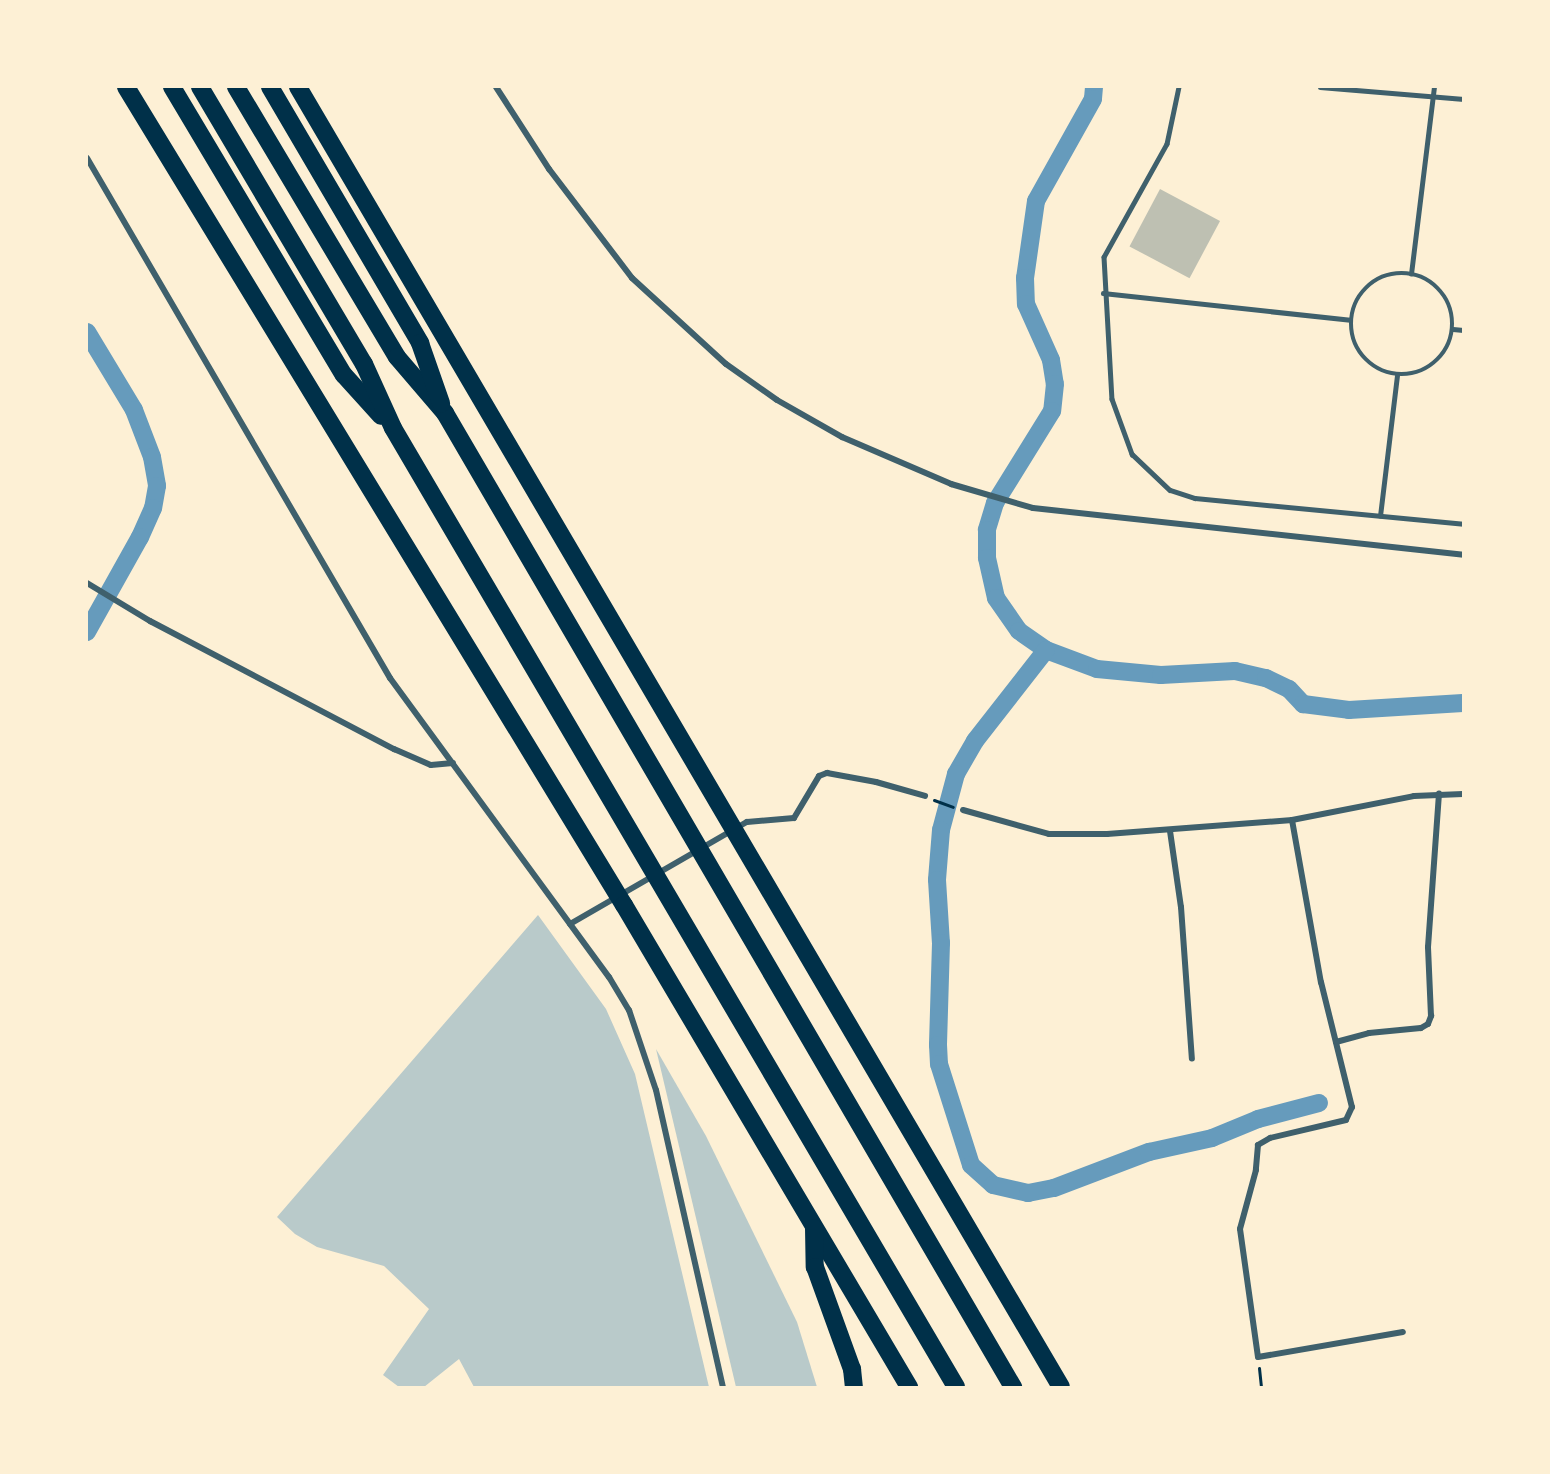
<!DOCTYPE html>
<style>
body{margin:0}
#map{position:relative;width:1550px;height:1474px;overflow:hidden;background:#fdf0d5;font-family:"Alegreya Sans",sans-serif}
div>[style]{position:absolute}
[style*='--x']{left:calc(var(--x)*1px);top:calc(var(--y)*1px);width:calc(var(--w)*1px);rotate:calc(var(--a)*1deg)}
.green>*{inset:0;background:#b9caca}
.canal>*{height:18px;margin:-9px;padding:0 9px;transform-origin:9px;border-radius:9px;background:#669bbc}
.building>*{inset:0;background:#bec0b2;transform-origin:0 0}
.path>*{height:3px;margin:-1.5px;padding:0 1.5px;transform-origin:1.5px;border-radius:1.5px;background:#003049}
.service>*{height:4.5px;margin:-2.25px;padding:0 2.25px;transform-origin:2.25px;border-radius:2.25px;background:#3f606c}
.service>.ring{margin:-2.25px;padding:0;box-sizing:content-box;background:none;border:4.5px solid #3f606c;border-radius:50%}
.minor>*{height:6px;margin:-3px;padding:0 3px;transform-origin:3px;border-radius:3px;background:#3f606c}
.motorway>*{height:18px;margin:-9px;padding:0 9px;transform-origin:9px;border-radius:9px;background:#003049}
span{translate:-50% -50%;white-space:nowrap;text-align:center;line-height:1.15;-webkit-text-stroke:6px #fdf0d5;paint-order:stroke}
.frame{position:absolute;inset:0;border:88px solid #fdf0d5;pointer-events:none}
</style>
<div id="map">
<div class="green">
<i style="clip-path:polygon(538px 915px,606px 1009px,635px 1074px,709px 1387px,474px 1387px,459px 1359px,424px 1387px,399px 1387px,383px 1375px,429px 1309px,384px 1266px,317px 1247px,295px 1234px,277px 1217px)"></i>
<i style="clip-path:polygon(656px 1049px,706px 1136px,797px 1322px,817px 1387px,736px 1387px)"></i>
</div>
<div class="canal">
<i style="--x:1094;--y:87;--w:12;--a:95"></i>
<i style="--x:1093;--y:99;--w:117;--a:119.2"></i>
<i style="--x:1036;--y:201;--w:78;--a:98.1"></i>
<i style="--x:1025;--y:278;--w:26;--a:88"></i>
<i style="--x:1026;--y:304;--w:61;--a:65.9"></i>
<i style="--x:1051;--y:360;--w:24;--a:81"></i>
<i style="--x:1055;--y:384;--w:27;--a:96"></i>
<i style="--x:1052;--y:411;--w:108;--a:121.8"></i>
<i style="--x:995;--y:503;--w:28;--a:107"></i>
<i style="--x:987;--y:530;--w:28;--a:90"></i>
<i style="--x:987;--y:558;--w:41;--a:77.3"></i>
<i style="--x:996;--y:598;--w:40;--a:55.1"></i>
<i style="--x:1019;--y:631;--w:33;--a:35"></i>
<i style="--x:1046;--y:650;--w:54;--a:20.4"></i>
<i style="--x:1097;--y:669;--w:64;--a:5.4"></i>
<i style="--x:1161;--y:675;--w:74;--a:-3.1"></i>
<i style="--x:1235;--y:671;--w:32;--a:13"></i>
<i style="--x:1266;--y:678;--w:25;--a:26"></i>
<i style="--x:1289;--y:689;--w:21;--a:47"></i>
<i style="--x:1303;--y:704;--w:46;--a:7.4"></i>
<i style="--x:1349;--y:710;--w:114;--a:-3.5"></i>
<i style="--x:87;--y:332;--w:91;--a:58.9"></i>
<i style="--x:134;--y:410;--w:50;--a:69"></i>
<i style="--x:152;--y:457;--w:29;--a:80"></i>
<i style="--x:157;--y:486;--w:22;--a:100"></i>
<i style="--x:153;--y:508;--w:32;--a:114"></i>
<i style="--x:140;--y:537;--w:109;--a:119.2"></i>
<i style="--x:1046;--y:650;--w:115;--a:128"></i>
<i style="--x:975;--y:741;--w:38;--a:120"></i>
<i style="--x:956;--y:774;--w:58;--a:105"></i>
<i style="--x:941;--y:830;--w:50;--a:94.6"></i>
<i style="--x:937;--y:880;--w:63;--a:86.4"></i>
<i style="--x:941;--y:943;--w:102;--a:91.7"></i>
<i style="--x:938;--y:1045;--w:19;--a:87"></i>
<i style="--x:939;--y:1064;--w:106;--a:72.4"></i>
<i style="--x:971;--y:1165;--w:30;--a:42"></i>
<i style="--x:993;--y:1185;--w:36;--a:13"></i>
<i style="--x:1028;--y:1193;--w:26;--a:-11"></i>
<i style="--x:1054;--y:1188;--w:102;--a:-20.8"></i>
<i style="--x:1149;--y:1152;--w:65;--a:-12.5"></i>
<i style="--x:1212;--y:1138;--w:50;--a:-22.4"></i>
<i style="--x:1258;--y:1119;--w:63;--a:-14.7"></i>
</div>
<div class="building">
<i style="left:1160px;top:189px;width:68px;height:65px;rotate:28deg"></i>
</div>
<div class="path">
<i style="--x:934;--y:800;--w:20;--a:20"></i>
<i style="--x:1259;--y:1368;--w:19;--a:84"></i>
</div>
<div class="service">
<i style="--x:1179;--y:87;--w:58;--a:101.9"></i>
<i style="--x:1167;--y:144;--w:129;--a:119.1"></i>
<i style="--x:1104;--y:257;--w:142;--a:86.8"></i>
<i style="--x:1112;--y:399;--w:59;--a:70"></i>
<i style="--x:1132;--y:454;--w:52;--a:43.5"></i>
<i style="--x:1170;--y:490;--w:26;--a:18"></i>
<i style="--x:1195;--y:498;--w:269;--a:5.5"></i>
<i style="--x:1320;--y:87;--w:144;--a:4.8"></i>
<i class="ring" style="left:1351px;top:273px;width:97.5px;height:97.5px"></i>
<i style="--x:1411;--y:274;--w:188;--a:-83"></i>
<i style="--x:1103;--y:293;--w:248;--a:6.2"></i>
<i style="--x:1453;--y:329;--w:10;--a:6"></i>
<i style="--x:1380;--y:516;--w:141;--a:-83.1"></i>
</div>
<div class="minor">
<i style="--x:496;--y:87;--w:98;--a:57.1"></i>
<i style="--x:549;--y:169;--w:137;--a:52.7"></i>
<i style="--x:632;--y:278;--w:127;--a:42.5"></i>
<i style="--x:726;--y:364;--w:62;--a:35.2"></i>
<i style="--x:777;--y:400;--w:75;--a:29.6"></i>
<i style="--x:842;--y:437;--w:119;--a:23.3"></i>
<i style="--x:951;--y:484;--w:85;--a:16.3"></i>
<i style="--x:1033;--y:508;--w:433;--a:6.2"></i>
<i style="--x:87;--y:158;--w:602;--a:59.77"></i>
<i style="--x:390;--y:678;--w:371;--a:53.8"></i>
<i style="--x:609;--y:977;--w:39;--a:59"></i>
<i style="--x:629;--y:1010;--w:84;--a:71.4"></i>
<i style="--x:656;--y:1090;--w:304;--a:77.3"></i>
<i style="--x:87;--y:583;--w:74;--a:31.1"></i>
<i style="--x:150;--y:621;--w:276;--a:27.7"></i>
<i style="--x:394;--y:749;--w:40;--a:23.4"></i>
<i style="--x:431;--y:765;--w:22;--a:-5"></i>
<i style="--x:963;--y:810;--w:89;--a:15.6"></i>
<i style="--x:1049;--y:834;--w:58;--a:0"></i>
<i style="--x:1107;--y:834;--w:186;--a:-4.3"></i>
<i style="--x:1292;--y:820;--w:124;--a:-11.1"></i>
<i style="--x:1414;--y:796;--w:49;--a:-2.3"></i>
<i style="--x:1292;--y:820;--w:165;--a:79.9"></i>
<i style="--x:1321;--y:982;--w:129;--a:76.1"></i>
<i style="--x:1352;--y:1107;--w:14;--a:115"></i>
<i style="--x:1346;--y:1120;--w:78;--a:166.7"></i>
<i style="--x:1270;--y:1138;--w:14;--a:150"></i>
<i style="--x:1258;--y:1145;--w:25;--a:95"></i>
<i style="--x:1256;--y:1170;--w:61;--a:105.2"></i>
<i style="--x:1240;--y:1229;--w:129;--a:82"></i>
<i style="--x:1258;--y:1357;--w:147;--a:-9.8"></i>
<i style="--x:1170;--y:831;--w:77;--a:81.8"></i>
<i style="--x:1181;--y:907;--w:152;--a:85.9"></i>
<i style="--x:570;--y:924;--w:204;--a:-30"></i>
<i style="--x:747;--y:822;--w:47;--a:-4.9"></i>
<i style="--x:794;--y:818;--w:49;--a:-59.2"></i>
<i style="--x:819;--y:776;--w:9;--a:-21"></i>
<i style="--x:827;--y:773;--w:50;--a:10.4"></i>
<i style="--x:876;--y:782;--w:51;--a:15.9"></i>
<i style="--x:1336;--y:1042;--w:34;--a:-15"></i>
<i style="--x:1369;--y:1033;--w:52;--a:-5.5"></i>
<i style="--x:1421;--y:1028;--w:8;--a:-30"></i>
<i style="--x:1428;--y:1024;--w:9;--a:-69"></i>
<i style="--x:1431;--y:1016;--w:69;--a:-92.5"></i>
<i style="--x:1428;--y:947;--w:154;--a:-85.9"></i>
</div>
<div class="motorway">
<i style="--x:126;--y:87;--w:958;--a:58.67"></i>
<i style="--x:624;--y:905;--w:560;--a:59.4"></i>
<i style="--x:172;--y:87;--w:335;--a:59.2"></i>
<i style="--x:344;--y:375;--w:55;--a:47.9"></i>
<i style="--x:200;--y:87;--w:322;--a:59.4"></i>
<i style="--x:364;--y:364;--w:70;--a:65.6"></i>
<i style="--x:393;--y:428;--w:1112;--a:59.58"></i>
<i style="--x:236;--y:87;--w:314;--a:59.2"></i>
<i style="--x:397;--y:357;--w:74;--a:49.4"></i>
<i style="--x:445;--y:413;--w:1128;--a:59.75"></i>
<i style="--x:270;--y:87;--w:297;--a:59.6"></i>
<i style="--x:420;--y:343;--w:64;--a:70.7"></i>
<i style="--x:298;--y:87;--w:1507;--a:59.59"></i>
<i style="--x:814;--y:1228;--w:39;--a:89"></i>
<i style="--x:815;--y:1267;--w:109;--a:70.1"></i>
<i style="--x:852;--y:1369;--w:18;--a:84"></i>
</div>
<div class="frame"></div>
</div>
